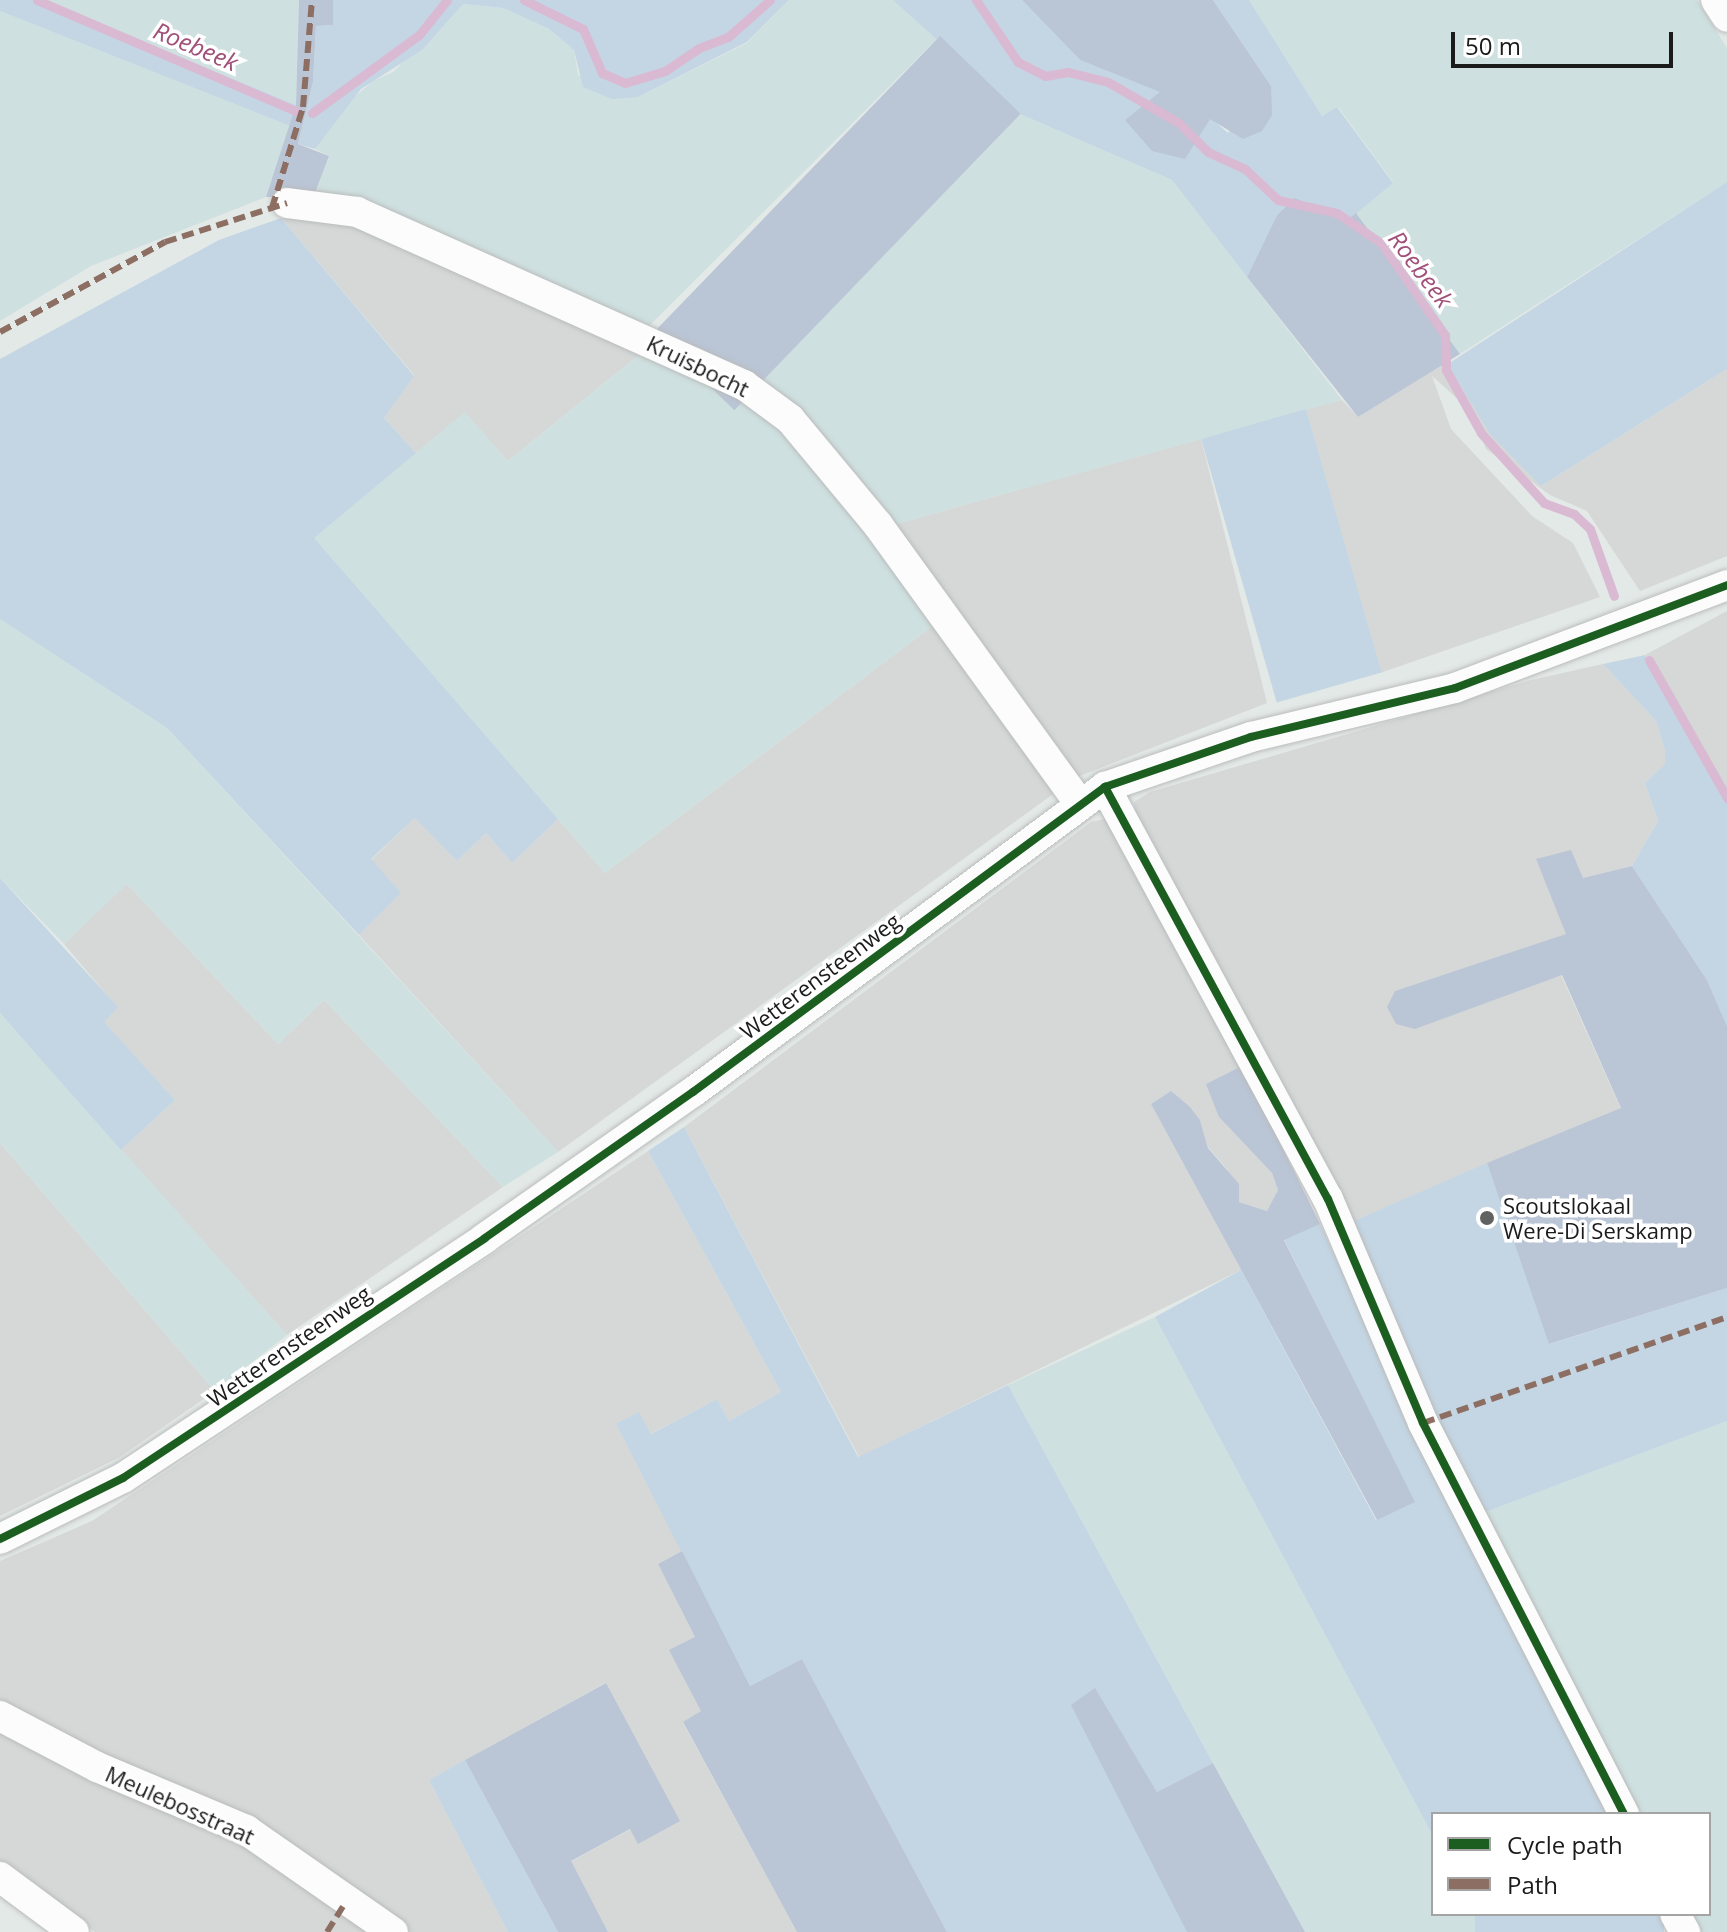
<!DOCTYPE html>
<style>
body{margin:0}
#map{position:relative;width:1727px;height:1932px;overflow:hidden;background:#e3e9e7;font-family:"Open Sans",sans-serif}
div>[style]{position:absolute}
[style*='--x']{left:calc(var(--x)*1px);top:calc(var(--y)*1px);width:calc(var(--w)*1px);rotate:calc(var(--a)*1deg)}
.residential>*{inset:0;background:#d5d8d7}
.farmland>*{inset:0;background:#cfe0e0}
.grass>*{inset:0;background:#c4d6e4;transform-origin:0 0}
.forest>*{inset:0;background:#bac5d6;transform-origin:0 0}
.stream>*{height:9px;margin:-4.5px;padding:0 4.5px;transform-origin:4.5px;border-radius:4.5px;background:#dab9d3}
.roads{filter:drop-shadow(0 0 2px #babcbc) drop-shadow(0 0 2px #babcbc)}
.minor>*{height:30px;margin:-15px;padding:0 15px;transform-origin:15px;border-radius:15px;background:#fbfcfb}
.quiet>*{height:6px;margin-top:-3px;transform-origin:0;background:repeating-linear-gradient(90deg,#8d6e63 0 12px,transparent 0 18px)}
.cycleway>*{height:8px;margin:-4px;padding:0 4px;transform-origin:4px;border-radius:4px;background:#1b5e20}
.dots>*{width:22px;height:22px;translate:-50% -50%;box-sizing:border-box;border:4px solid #fff;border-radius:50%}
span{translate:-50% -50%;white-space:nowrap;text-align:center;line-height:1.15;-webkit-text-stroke:7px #fff;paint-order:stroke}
.street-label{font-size:22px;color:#1b1b1b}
.poi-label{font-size:22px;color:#1b1b1b}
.left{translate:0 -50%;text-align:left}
.water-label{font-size:24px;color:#a15079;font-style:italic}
.legend{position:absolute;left:1431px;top:1812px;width:280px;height:104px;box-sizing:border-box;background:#fff;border:2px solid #a4a4a4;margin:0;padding:10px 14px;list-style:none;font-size:24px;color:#1b1b1b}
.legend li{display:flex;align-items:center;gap:16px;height:40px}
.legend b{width:40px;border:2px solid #a4a4a4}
.scale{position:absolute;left:1451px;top:32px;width:222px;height:36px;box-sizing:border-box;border:4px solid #1b1b1b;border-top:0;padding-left:10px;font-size:24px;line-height:28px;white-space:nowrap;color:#1b1b1b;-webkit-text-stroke:6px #fff;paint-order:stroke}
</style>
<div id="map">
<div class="residential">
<i style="clip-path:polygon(309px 217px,370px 230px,645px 350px,508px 461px,465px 413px,416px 453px,384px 418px,414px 375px,281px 218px)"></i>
<i style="clip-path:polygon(1444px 361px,1455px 365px,1541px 486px,1727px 369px,1727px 556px,1640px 591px,1587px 511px,1550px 495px,1486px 449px,1471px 411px,1432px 376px,1451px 429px,1532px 516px,1573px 543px,1600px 597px,1380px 673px,1306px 409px,1342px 400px,1358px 417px)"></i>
<i style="clip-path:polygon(1201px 439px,1267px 703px,1077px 777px,889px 526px)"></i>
<i style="clip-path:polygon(1727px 611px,1727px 793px,1645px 655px)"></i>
<i style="clip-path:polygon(935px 624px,1056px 792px,558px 1152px,359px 935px,400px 893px,371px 860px,416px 817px,457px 861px,486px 833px,512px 863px,558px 819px,605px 873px)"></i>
<i style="clip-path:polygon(1603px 664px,1656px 721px,1665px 750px,1665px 764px,1645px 783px,1658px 821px,1632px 866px,1583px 878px,1536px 859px,1567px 934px,1395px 991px,1415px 1028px,1561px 975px,1621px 1109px,1349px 1223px,1137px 826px,1134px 802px,1150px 792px,1531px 680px)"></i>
<i style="clip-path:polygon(1105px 819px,1116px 826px,1242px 1066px,1219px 1117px,1272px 1173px,1278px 1190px,1267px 1211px,1239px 1202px,1227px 1169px,1208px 1147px,1200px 1120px,1171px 1091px,1151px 1104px,1241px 1270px,859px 1457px,684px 1127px,1091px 822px)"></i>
<i style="clip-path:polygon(126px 883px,278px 1044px,324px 1000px,503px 1187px,287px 1335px,121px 1150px,175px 1100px,103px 1022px,117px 1007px,64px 944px)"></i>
<i style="clip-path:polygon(0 1143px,215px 1391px,120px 1457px,0 1516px)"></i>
<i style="clip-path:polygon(648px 1151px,781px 1392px,729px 1421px,717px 1399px,650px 1434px,616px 1424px,682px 1551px,658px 1564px,695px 1637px,701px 1711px,683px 1723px,797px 1932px,608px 1932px,570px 1862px,631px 1829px,639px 1843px,605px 1683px,429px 1780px,508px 1932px,408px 1932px,315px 1869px,0 1709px,0 1561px,92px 1521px)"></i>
<i style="clip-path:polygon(0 1723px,228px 1827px,377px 1932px,95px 1932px,0 1861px)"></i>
</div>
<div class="farmland">
<i style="clip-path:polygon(43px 0,299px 0,296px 105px)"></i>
<i style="clip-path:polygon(789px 0,893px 0,940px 36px,648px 327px,313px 198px,329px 156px,315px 149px,345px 105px,373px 81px,393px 72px,463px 4px,503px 8px,549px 29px,574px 50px,578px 75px,638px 97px,747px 43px)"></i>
<i style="clip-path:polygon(1249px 0,1697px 0,1727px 48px,1727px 182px,1460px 354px,1356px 213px,1393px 182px,1338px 107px,1322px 116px)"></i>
<i style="clip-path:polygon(0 11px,290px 126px,266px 197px,91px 266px,0 321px)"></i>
<i style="clip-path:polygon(1020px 114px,1172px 180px,1342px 400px,889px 526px,756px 379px)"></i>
<i style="clip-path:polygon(645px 350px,718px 383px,789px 428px,935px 624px,605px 873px,313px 538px,465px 412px,508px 461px)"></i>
<i style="clip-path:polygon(0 619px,167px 728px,558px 1152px,503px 1187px,324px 1000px,278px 1044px,127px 884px,64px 944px,0 878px)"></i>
<i style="clip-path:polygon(0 1013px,287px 1335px,215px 1391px,0 1143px)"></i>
<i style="clip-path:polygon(1155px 1317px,1433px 1836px,1433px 1914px,1475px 1914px,1484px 1932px,1305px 1932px,1008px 1385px)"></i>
<i style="clip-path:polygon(1727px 1421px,1727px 1932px,1695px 1932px,1686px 1914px,1709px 1914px,1709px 1814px,1634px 1814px,1480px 1514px)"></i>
</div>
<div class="grass">
<i style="clip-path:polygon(0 0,43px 0,296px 105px,290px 126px,0 11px)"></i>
<i style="clip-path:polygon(333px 0,789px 0,747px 42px,638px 97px,612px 99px,583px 87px,574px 50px,549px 29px,503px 8px,463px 4px,422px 50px,361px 89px,315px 149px,298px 144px,313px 82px,316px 26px,333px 25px)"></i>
<i style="clip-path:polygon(893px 0,1022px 0,1080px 60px,1161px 92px,1125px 120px,1211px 118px,1228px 133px,1271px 86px,1213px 0,1249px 0,1322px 116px,1337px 107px,1393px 183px,1346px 222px,1294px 199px,1277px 215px,1247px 277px,1172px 180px,1020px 114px)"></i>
<i style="clip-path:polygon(1727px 182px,1727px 369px,1541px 486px,1490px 434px,1452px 372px,1451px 362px)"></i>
<i style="clip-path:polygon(281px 218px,414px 376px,384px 418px,416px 453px,314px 538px,558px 819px,512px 863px,486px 833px,457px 861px,415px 818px,371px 859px,401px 893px,359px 935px,167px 728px,0 619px,0 359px,219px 240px)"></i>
<i style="left:1306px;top:409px;width:274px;height:109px;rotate:74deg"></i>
<i style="clip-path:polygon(1645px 655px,1727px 793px,1727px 1026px,1707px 980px,1632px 866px,1658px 821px,1645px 783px,1665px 764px,1665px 750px,1656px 721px,1603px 664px)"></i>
<i style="clip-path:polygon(0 878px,118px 1007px,104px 1022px,175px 1100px,121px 1150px,0 1013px)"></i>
<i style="clip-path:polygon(684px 1127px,858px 1457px,1008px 1385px,1213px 1763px,1157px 1792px,1095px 1689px,1165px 1885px,1187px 1932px,947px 1932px,802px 1659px,750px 1686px,616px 1424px,639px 1412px,651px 1434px,717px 1399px,729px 1421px,781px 1392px,648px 1151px)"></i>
<i style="clip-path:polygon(1487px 1163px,1550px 1344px,1727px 1288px,1727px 1421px,1480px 1514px,1349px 1223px)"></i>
<i style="clip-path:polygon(1320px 1224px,1432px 1464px,1613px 1814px,1433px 1814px,1433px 1836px,1155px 1317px,1241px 1270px,1376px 1520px,1414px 1502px,1284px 1239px)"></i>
<i style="clip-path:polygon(465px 1760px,558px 1932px,508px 1932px,429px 1780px)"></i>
<i style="left:1475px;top:1914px;width:189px;height:20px"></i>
</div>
<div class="forest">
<i style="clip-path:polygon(299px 0,333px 0,333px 25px,316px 26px,313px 82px,298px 144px,329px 156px,313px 198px,266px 197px,296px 105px)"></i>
<i style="clip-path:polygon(1022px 0,1213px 0,1271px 86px,1272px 115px,1262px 131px,1243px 139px,1210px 119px,1185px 159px,1152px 151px,1125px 120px,1160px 92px,1080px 60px)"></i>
<i style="left:940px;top:36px;width:112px;height:412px;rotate:44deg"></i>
<i style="clip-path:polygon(1295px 198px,1345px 222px,1356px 213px,1460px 354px,1358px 417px,1247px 277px,1277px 215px)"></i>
<i style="clip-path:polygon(1571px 850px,1583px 878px,1632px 866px,1707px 980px,1727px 1026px,1727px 1288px,1549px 1344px,1487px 1163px,1621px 1108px,1562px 975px,1415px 1029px,1396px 1024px,1387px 1007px,1395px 991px,1566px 934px,1536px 859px)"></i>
<i style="clip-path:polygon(1242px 1066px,1320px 1224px,1284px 1240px,1415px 1502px,1377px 1520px,1151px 1104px,1171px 1091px,1189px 1106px,1200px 1120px,1208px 1148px,1239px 1184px,1239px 1202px,1267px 1211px,1278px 1190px,1272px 1173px,1219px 1117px,1206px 1084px)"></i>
<i style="clip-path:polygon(682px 1551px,750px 1686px,802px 1659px,947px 1932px,797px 1932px,683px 1722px,701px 1711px,669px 1650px,695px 1637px,658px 1564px)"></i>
<i style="clip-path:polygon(606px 1683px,680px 1821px,638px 1844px,630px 1829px,571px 1861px,608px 1932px,558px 1932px,465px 1760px)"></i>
<i style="clip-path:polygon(1095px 1688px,1157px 1792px,1213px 1763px,1305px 1932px,1187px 1932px,1071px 1705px)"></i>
</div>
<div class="stream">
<i style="--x:37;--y:0;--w:282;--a:23.2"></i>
<i style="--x:524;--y:0;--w:66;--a:26.2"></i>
<i style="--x:583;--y:29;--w:48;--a:66.6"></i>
<i style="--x:602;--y:73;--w:25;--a:23"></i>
<i style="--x:625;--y:83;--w:42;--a:-16.7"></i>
<i style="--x:665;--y:71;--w:41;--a:-34.1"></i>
<i style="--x:699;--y:48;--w:31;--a:-21"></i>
<i style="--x:728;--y:37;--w:56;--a:-41.4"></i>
<i style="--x:976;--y:0;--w:75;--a:55.9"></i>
<i style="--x:1018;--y:62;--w:30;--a:27"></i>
<i style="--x:1045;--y:76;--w:23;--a:-10"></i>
<i style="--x:1068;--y:72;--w:41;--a:14"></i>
<i style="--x:1108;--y:82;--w:82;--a:30"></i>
<i style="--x:1179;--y:123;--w:41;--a:45"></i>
<i style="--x:1208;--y:152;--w:41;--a:24.7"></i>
<i style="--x:1245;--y:169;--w:45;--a:43.2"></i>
<i style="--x:1278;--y:200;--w:60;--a:12.4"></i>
<i style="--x:1337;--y:213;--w:53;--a:34.3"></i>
<i style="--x:1381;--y:243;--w:112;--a:55.2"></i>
<i style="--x:1445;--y:335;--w:35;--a:88"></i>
<i style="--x:1446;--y:370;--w:72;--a:60.9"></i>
<i style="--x:1481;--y:433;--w:94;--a:48"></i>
<i style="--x:1544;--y:503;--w:32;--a:20"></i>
<i style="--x:1574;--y:514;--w:22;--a:43"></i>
<i style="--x:1590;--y:529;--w:71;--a:70.3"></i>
<i style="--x:312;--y:113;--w:132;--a:-36.1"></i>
<i style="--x:419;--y:35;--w:45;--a:-51.3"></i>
<i style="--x:1649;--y:660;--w:159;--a:60.5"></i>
</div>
<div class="roads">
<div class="minor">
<i style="--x:1716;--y:0;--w:20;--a:57"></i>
<i style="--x:287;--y:203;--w:71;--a:7.3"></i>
<i style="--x:357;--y:212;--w:424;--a:24.1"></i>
<i style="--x:744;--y:385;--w:57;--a:36.5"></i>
<i style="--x:790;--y:419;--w:138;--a:50.3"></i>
<i style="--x:878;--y:525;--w:343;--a:54.1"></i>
<i style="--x:1105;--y:787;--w:468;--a:61.6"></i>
<i style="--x:1328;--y:1199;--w:243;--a:67"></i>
<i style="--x:1423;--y:1423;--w:440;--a:62.8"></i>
<i style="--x:0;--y:1539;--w:137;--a:-26.4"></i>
<i style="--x:123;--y:1478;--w:434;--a:-33.5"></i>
<i style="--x:485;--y:1238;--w:254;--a:-35.1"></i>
<i style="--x:693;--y:1092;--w:513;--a:-36.51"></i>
<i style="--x:1105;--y:787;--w:154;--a:-18.9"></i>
<i style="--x:1251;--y:737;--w:210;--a:-13.5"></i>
<i style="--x:1455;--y:688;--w:291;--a:-20.7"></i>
<i style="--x:0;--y:1716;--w:110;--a:27.7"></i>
<i style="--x:97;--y:1767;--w:162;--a:22.9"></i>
<i style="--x:246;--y:1830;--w:179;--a:34.8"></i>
<i style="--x:0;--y:1877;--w:92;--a:36.6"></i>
<i style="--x:1675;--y:1914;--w:21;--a:61"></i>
</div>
</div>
<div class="quiet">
<i style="--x:272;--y:208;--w:106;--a:-72.9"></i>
<i style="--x:303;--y:107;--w:107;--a:-85.2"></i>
<i style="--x:0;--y:332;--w:188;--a:-28.6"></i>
<i style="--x:165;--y:242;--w:128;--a:-17.7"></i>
<i style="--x:1423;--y:1423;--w:322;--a:-19.2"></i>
<i style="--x:327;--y:1932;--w:36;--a:-58"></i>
</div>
<div class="cycleway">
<i style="--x:1105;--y:787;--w:468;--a:61.6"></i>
<i style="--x:1328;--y:1199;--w:243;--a:67"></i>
<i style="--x:1423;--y:1423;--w:440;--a:62.8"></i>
<i style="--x:0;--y:1539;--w:137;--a:-26.4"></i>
<i style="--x:123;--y:1478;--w:434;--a:-33.5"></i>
<i style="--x:485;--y:1238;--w:254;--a:-35.1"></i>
<i style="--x:693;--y:1092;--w:513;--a:-36.51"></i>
<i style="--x:1105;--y:787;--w:154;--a:-18.9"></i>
<i style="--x:1251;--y:737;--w:210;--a:-13.5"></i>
<i style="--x:1455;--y:688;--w:291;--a:-20.7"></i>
</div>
<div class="dots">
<i style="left:1487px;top:1218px;background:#616362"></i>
</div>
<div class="street-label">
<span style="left:698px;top:366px;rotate:26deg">Kruisbocht</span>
<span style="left:820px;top:976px;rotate:-37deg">Wetterensteenweg</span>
<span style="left:289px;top:1346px;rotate:-35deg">Wetterensteenweg</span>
<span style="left:180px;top:1805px;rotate:24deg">Meulebosstraat</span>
</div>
<div class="poi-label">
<span class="left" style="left:1503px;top:1218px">Scoutslokaal<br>Were-Di Serskamp</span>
</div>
<div class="water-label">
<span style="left:196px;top:46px;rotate:23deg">Roebeek</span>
<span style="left:1421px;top:269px;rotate:53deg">Roebeek</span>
</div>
<ul class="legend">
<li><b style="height:10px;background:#1b5e20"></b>Cycle path</li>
<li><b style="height:10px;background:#8d6e63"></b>Path</li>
</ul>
<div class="scale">50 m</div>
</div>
